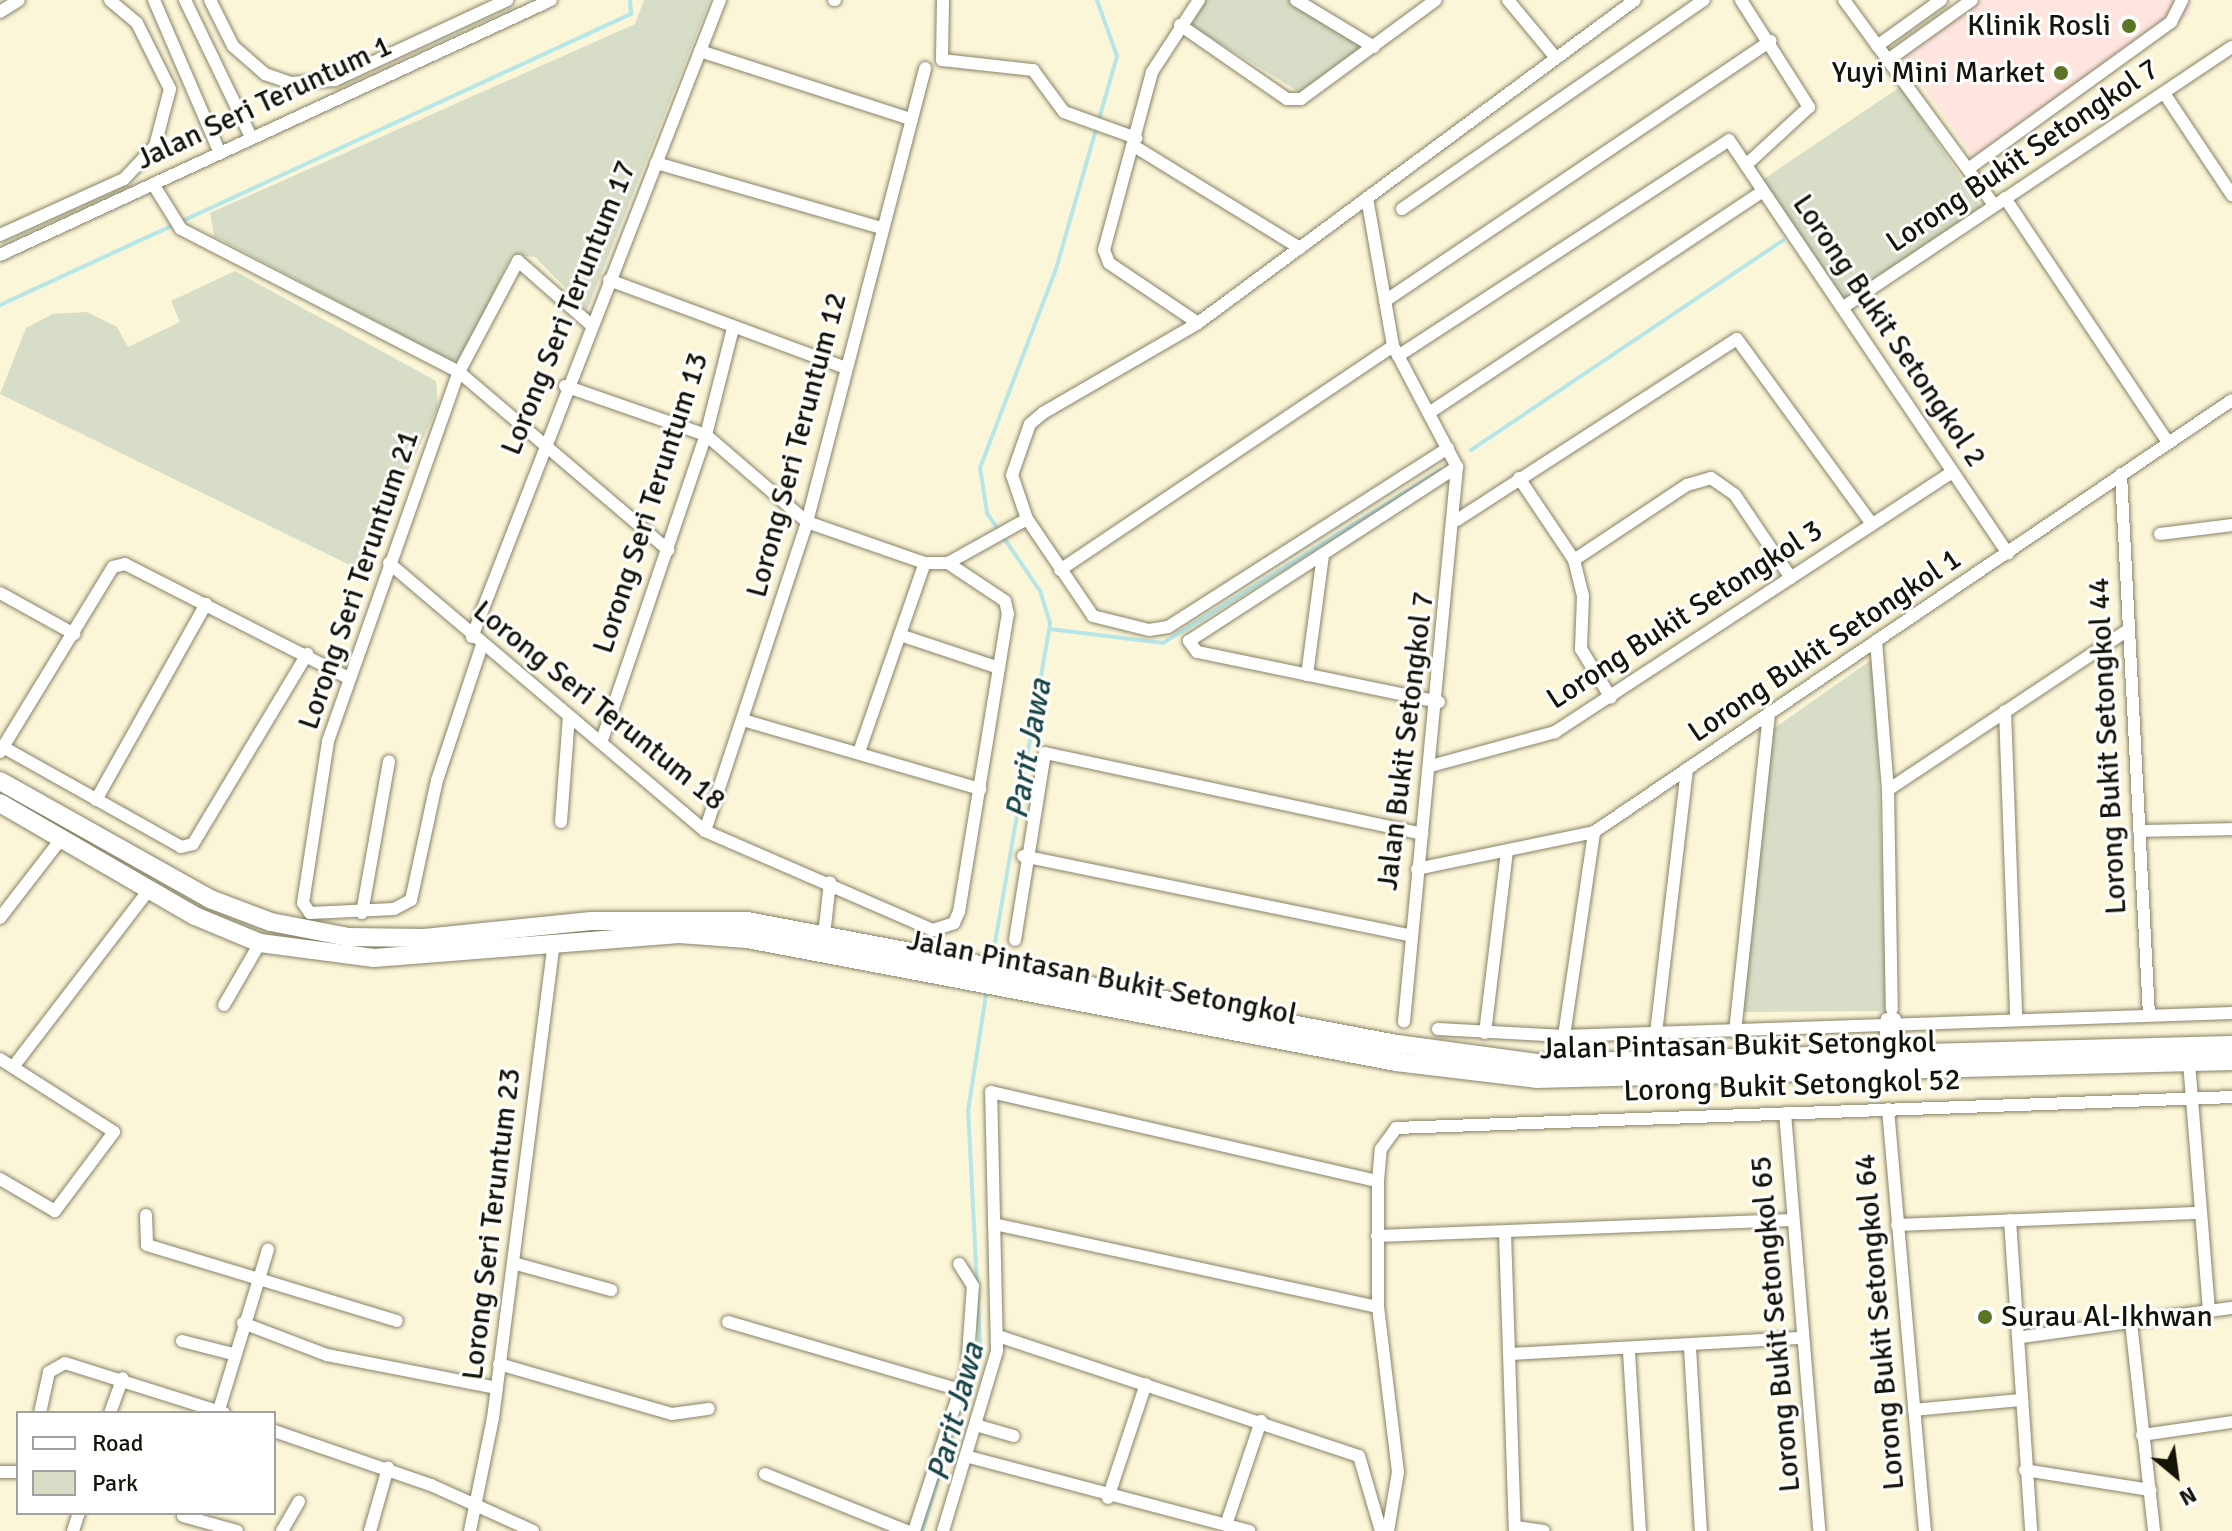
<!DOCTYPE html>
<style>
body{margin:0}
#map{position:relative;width:2232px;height:1531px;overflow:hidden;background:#fcf6d9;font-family:Signika,sans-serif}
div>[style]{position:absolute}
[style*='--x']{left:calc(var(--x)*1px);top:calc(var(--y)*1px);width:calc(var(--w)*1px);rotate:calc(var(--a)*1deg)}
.commercial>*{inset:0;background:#ffe5df}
.green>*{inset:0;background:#d7ddc6;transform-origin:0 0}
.stream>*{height:4px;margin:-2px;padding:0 2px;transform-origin:2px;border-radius:2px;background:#b6e6e8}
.roads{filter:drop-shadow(0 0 2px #878267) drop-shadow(0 0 2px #878267)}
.street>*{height:12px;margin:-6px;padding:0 6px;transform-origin:6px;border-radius:6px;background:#fff}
.secondary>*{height:18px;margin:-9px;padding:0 9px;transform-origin:9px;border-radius:9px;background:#fff}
.dots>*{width:22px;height:22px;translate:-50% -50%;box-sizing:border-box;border:4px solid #fff;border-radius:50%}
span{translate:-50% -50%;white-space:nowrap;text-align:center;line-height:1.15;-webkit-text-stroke:6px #fff;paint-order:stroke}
.poi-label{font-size:30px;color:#151409}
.right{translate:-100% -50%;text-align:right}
.left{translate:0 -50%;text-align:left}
.street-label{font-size:30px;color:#151409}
.water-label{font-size:32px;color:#194547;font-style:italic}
.legend{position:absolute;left:16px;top:1411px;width:260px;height:104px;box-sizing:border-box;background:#fff;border:2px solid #a1a19d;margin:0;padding:10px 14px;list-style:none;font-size:24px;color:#151409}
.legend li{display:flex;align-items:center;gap:16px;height:40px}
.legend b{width:40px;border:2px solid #a1a19d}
.north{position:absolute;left:2136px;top:1435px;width:80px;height:80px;-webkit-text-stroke:6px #fff;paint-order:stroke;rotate:151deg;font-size:22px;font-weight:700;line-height:32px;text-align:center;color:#151409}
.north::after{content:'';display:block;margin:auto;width:28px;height:36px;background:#151409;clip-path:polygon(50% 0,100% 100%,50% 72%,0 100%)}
</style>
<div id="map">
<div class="commercial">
<i style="clip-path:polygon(1983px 0,2190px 0,2191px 13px,1981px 168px,1903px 58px)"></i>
</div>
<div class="green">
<i style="clip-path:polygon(644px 0,710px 0,587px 310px,535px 257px,511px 255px,462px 360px,452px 361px,214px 236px,210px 213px,635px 24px)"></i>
<i style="clip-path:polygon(1206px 0,1293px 0,1370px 49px,1304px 95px,1189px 24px)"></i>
<i style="left:1900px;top:87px;width:149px;height:168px;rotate:56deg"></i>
<i style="clip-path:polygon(235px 271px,436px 381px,438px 407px,360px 570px,0 394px,26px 328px,53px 314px,87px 312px,117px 327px,128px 347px,180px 322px,171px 301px)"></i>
<i style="clip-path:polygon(1874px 658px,1887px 1011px,1742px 1012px,1770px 731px)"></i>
</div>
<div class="stream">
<i style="--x:0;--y:305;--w:695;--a:-24.76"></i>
<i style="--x:631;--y:14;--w:14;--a:-94"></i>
<i style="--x:1471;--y:450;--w:376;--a:-33.9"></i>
<i style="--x:1050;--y:629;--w:114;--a:7.1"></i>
<i style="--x:1163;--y:643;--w:327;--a:-31.9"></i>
<i style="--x:992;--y:960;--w:342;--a:-80.2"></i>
<i style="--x:1050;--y:623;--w:34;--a:-107"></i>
<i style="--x:1040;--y:591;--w:94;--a:-124.2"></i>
<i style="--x:987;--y:513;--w:46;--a:-98.8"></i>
<i style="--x:980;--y:468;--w:213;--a:-69.1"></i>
<i style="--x:1056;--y:269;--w:222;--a:-74"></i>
<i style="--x:1117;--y:56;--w:59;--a:-109.7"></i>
<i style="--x:922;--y:1531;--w:196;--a:-72.8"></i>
<i style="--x:980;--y:1344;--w:233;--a:-92.9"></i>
<i style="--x:968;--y:1111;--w:124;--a:-81.2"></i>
</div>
<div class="roads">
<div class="street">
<i style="--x:154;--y:0;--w:167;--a:66.7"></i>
<i style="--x:185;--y:0;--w:152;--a:64.3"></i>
<i style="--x:210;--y:0;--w:51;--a:63.4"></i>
<i style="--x:233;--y:46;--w:43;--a:41.2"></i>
<i style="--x:265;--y:74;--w:28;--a:19"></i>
<i style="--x:291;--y:83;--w:44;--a:-3.9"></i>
<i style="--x:335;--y:80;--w:190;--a:-24.9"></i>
<i style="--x:834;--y:0;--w:1;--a:0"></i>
<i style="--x:943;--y:0;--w:60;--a:91"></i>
<i style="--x:942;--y:60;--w:92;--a:6.3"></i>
<i style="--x:1033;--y:70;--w:52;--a:53.6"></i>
<i style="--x:1064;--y:112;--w:77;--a:19.9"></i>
<i style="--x:1296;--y:0;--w:91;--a:31.1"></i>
<i style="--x:1508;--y:0;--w:75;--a:50.4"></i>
<i style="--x:1741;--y:0;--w:127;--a:57.6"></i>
<i style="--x:1809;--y:107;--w:86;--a:137.4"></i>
<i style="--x:1844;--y:0;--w:254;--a:53.8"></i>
<i style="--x:0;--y:12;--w:22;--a:-32"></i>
<i style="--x:1180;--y:25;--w:130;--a:34.7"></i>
<i style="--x:1287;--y:99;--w:14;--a:0"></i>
<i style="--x:1301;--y:99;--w:167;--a:-36.3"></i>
<i style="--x:1877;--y:46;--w:79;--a:-35.7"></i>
<i style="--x:700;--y:51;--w:221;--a:17.9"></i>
<i style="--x:1888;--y:60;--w:103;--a:-35.5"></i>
<i style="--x:2164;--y:93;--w:123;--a:56.3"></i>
<i style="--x:1134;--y:146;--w:195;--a:31.6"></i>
<i style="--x:656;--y:163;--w:234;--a:16.1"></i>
<i style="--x:1968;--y:169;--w:251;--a:-35.9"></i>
<i style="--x:2171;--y:22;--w:25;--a:-63"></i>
<i style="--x:153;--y:184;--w:53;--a:58.1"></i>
<i style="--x:181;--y:229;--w:313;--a:27.2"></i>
<i style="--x:459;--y:372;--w:275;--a:40.4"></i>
<i style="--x:1367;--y:198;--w:150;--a:80"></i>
<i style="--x:1393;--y:346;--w:137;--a:62.1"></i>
<i style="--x:1457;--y:467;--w:557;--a:95.46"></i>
<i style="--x:2005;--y:198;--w:293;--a:56.3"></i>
<i style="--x:1402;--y:209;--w:367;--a:-34.7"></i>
<i style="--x:0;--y:235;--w:136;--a:-24.3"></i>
<i style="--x:124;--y:179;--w:45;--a:-46.8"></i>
<i style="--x:155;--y:146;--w:59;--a:-75.3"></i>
<i style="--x:170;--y:89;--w:74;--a:-116.6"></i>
<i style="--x:137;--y:23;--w:35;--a:-140"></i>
<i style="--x:0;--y:255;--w:607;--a:-24.83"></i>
<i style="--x:609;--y:280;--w:250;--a:20.4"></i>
<i style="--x:1385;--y:301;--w:465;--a:-34"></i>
<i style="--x:1842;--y:308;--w:469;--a:-33.8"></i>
<i style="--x:1198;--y:323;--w:107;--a:-146"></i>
<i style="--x:1109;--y:263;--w:14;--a:-111"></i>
<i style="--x:1104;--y:250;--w:184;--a:-74.9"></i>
<i style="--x:1152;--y:72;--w:86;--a:-56.9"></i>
<i style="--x:1398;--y:356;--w:395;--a:-33.1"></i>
<i style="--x:1729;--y:140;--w:499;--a:56"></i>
<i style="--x:565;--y:386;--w:149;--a:19.2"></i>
<i style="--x:706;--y:435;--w:133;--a:40.7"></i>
<i style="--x:807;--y:522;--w:125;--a:19.2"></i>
<i style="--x:925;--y:563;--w:23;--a:0"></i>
<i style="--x:948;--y:563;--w:90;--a:-29.1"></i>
<i style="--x:1429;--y:413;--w:401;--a:-33.6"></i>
<i style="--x:1448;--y:448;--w:332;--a:147.4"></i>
<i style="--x:1168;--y:627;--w:19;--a:171"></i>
<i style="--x:1149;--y:630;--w:58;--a:-166"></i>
<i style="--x:1093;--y:616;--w:117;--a:-124.2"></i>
<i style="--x:1027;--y:519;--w:46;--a:-108.8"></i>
<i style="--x:1012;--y:475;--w:54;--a:-70.6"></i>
<i style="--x:1030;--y:424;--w:17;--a:-40"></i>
<i style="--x:1043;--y:413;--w:179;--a:-30.1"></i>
<i style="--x:1198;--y:323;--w:543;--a:-36.47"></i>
<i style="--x:2121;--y:474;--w:542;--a:87.04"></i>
<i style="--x:1519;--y:478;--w:99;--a:56.1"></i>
<i style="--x:1574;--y:560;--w:37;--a:76"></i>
<i style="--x:1583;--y:596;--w:53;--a:92.2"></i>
<i style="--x:1581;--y:649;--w:57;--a:58.5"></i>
<i style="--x:1457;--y:520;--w:333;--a:-32.9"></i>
<i style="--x:1737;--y:339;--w:229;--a:53.9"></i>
<i style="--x:2160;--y:534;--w:73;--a:-7.1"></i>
<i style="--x:1574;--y:560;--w:136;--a:-33.6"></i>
<i style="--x:1687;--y:485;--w:25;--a:-16"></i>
<i style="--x:1711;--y:478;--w:29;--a:35"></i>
<i style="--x:1735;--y:495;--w:100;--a:56"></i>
<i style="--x:389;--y:563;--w:414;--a:40.3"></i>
<i style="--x:705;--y:831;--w:249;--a:23.5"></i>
<i style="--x:933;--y:930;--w:22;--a:-18"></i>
<i style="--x:954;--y:923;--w:12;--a:-66"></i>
<i style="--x:959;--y:912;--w:302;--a:-80.7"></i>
<i style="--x:1008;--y:614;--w:13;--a:-103"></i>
<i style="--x:1005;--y:601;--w:69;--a:-146.3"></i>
<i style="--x:1060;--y:570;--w:401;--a:-33.9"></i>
<i style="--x:0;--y:593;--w:85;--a:29"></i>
<i style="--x:900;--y:635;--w:104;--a:18.4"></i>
<i style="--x:472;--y:637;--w:684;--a:-68.73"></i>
<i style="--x:1876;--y:641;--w:149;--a:85.4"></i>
<i style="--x:1888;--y:790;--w:219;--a:89"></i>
<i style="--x:482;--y:645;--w:142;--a:108.4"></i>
<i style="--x:437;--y:780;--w:123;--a:102.2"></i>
<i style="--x:411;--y:900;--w:19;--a:152"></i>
<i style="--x:394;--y:909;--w:84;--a:177.3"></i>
<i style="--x:310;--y:913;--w:12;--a:-125"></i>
<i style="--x:303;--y:903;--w:164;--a:-81.2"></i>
<i style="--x:328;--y:741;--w:392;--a:-70.5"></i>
<i style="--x:459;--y:372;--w:126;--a:-62"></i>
<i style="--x:518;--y:261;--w:96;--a:41.2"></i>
<i style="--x:1307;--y:675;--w:121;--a:-82.4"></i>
<i style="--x:1439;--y:702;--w:247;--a:-168.3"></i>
<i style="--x:1197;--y:652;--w:14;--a:-126"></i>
<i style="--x:1189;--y:641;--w:320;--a:-33"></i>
<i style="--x:2005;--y:711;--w:306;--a:87.9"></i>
<i style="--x:746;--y:721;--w:244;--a:16.2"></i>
<i style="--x:602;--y:740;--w:322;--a:-71.2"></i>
<i style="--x:706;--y:435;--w:110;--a:-75.8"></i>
<i style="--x:3;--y:747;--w:204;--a:29.3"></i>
<i style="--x:181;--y:847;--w:12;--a:-14"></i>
<i style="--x:193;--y:844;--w:222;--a:-59"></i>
<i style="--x:0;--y:752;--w:217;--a:-58.6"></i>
<i style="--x:113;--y:567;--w:12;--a:-14"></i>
<i style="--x:125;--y:564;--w:249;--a:27"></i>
<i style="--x:859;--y:752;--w:200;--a:-70.8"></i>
<i style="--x:1431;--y:766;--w:129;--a:-15.3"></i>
<i style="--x:1555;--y:732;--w:475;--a:-33.2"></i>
<i style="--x:1888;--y:790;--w:286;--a:-33.7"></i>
<i style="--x:96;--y:800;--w:225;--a:-60.7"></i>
<i style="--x:561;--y:822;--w:106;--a:-85.7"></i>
<i style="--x:705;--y:831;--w:325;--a:-71.7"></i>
<i style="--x:807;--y:522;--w:469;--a:-75.4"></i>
<i style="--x:2139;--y:831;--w:93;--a:-1.2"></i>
<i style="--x:1023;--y:856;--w:394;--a:11.6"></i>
<i style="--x:1417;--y:869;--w:181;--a:-11.8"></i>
<i style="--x:1594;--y:832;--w:770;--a:-34.1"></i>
<i style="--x:362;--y:913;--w:154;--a:-79.9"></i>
<i style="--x:0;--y:918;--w:100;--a:-52.3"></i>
<i style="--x:824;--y:935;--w:53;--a:-83.5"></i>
<i style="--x:1015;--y:940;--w:189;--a:-80.9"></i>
<i style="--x:1045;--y:753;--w:386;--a:12.1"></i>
<i style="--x:224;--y:1005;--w:72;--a:-59.9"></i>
<i style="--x:1895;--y:1019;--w:33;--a:81"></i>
<i style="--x:1438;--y:1029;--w:126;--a:3.2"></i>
<i style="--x:1564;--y:1036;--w:668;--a:-1.97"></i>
<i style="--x:1735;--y:1032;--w:321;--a:-83.9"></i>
<i style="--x:1485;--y:1033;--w:182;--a:-83.1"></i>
<i style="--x:1656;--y:1033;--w:265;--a:-83.3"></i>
<i style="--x:1564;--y:1036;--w:206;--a:-81.6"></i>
<i style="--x:1885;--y:1052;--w:33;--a:-87"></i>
<i style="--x:0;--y:1059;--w:135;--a:32.6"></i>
<i style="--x:114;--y:1132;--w:99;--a:126.8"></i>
<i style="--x:55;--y:1211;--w:64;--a:-149.8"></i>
<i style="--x:2189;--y:1062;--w:250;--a:85.4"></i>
<i style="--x:13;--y:1067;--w:223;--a:-52.5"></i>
<i style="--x:1888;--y:1109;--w:424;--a:85"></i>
<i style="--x:1785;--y:1113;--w:419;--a:85.3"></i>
<i style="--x:146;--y:1215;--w:30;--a:88"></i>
<i style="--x:147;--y:1245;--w:261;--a:16.9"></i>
<i style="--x:2010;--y:1220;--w:312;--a:86.1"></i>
<i style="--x:994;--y:1224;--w:393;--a:12.2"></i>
<i style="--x:1897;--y:1225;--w:304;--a:-2.3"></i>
<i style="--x:1505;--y:1233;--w:298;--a:88.1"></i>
<i style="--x:1377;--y:1236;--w:415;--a:-2.2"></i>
<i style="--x:513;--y:1263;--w:102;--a:15.4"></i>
<i style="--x:728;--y:1322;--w:243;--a:16.3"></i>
<i style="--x:2131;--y:1322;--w:210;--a:83.7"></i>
<i style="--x:243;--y:1323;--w:90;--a:20.9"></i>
<i style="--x:327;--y:1355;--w:173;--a:11"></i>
<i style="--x:998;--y:1336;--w:380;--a:18.4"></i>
<i style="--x:1359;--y:1456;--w:78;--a:73.7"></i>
<i style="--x:2022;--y:1337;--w:212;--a:-7.9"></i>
<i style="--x:182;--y:1341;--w:53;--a:14.3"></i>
<i style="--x:1690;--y:1348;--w:183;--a:86.6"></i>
<i style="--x:1629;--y:1352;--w:179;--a:86.5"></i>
<i style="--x:1512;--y:1354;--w:290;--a:-3.2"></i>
<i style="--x:499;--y:1364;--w:180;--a:16.1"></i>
<i style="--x:672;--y:1414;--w:37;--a:-8"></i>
<i style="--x:1914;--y:1410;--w:106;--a:-5.4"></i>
<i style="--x:40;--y:1413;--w:42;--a:-77.6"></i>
<i style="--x:49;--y:1372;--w:18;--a:-29"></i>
<i style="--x:65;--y:1363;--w:167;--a:17.5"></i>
<i style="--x:110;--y:1413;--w:37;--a:-70"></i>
<i style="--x:218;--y:1413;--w:171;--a:-73"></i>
<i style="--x:979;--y:1426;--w:36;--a:16"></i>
<i style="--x:274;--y:1431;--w:166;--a:19"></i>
<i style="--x:431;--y:1485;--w:112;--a:24.3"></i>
<i style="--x:2142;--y:1435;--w:91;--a:-8.2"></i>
<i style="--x:969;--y:1457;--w:290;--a:14.8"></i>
<i style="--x:2025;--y:1470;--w:127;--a:9.1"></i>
<i style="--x:0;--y:1472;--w:18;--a:0"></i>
<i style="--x:765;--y:1474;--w:153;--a:21.9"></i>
<i style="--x:1108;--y:1498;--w:120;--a:-71.6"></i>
<i style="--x:183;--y:1516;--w:56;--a:15.5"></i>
<i style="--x:1226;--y:1525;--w:110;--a:-71.4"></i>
<i style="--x:1516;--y:1527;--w:28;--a:8"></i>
<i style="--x:73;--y:1531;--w:19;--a:-72"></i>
<i style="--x:282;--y:1531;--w:34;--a:-60"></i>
<i style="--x:370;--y:1531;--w:66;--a:-74.1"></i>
<i style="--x:470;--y:1531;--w:115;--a:-78.5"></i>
<i style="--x:493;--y:1418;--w:474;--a:-82.7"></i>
<i style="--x:914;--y:1531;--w:170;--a:-71.9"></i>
<i style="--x:967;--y:1369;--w:83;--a:-85.9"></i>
<i style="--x:973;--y:1286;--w:26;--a:-122"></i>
<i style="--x:943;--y:1531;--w:188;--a:-73.3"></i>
<i style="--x:997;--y:1351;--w:259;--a:-91.3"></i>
<i style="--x:991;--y:1092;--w:397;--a:13"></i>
<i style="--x:1388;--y:1531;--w:60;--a:-80.4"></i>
<i style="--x:1398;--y:1472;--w:166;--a:-96.9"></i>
<i style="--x:1378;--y:1307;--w:126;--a:-90"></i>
<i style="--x:1378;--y:1181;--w:32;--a:-85"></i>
<i style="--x:1381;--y:1149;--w:26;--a:-54"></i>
<i style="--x:1396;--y:1128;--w:837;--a:-2.12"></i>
</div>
<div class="secondary">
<i style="--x:0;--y:781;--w:241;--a:29.3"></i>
<i style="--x:210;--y:899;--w:65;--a:20.7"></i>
<i style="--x:271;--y:922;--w:78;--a:11"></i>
<i style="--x:348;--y:937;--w:76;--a:0.8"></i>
<i style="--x:424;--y:938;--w:168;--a:-5.8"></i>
<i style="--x:591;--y:921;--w:156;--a:0"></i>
<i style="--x:747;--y:921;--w:662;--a:10.72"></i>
<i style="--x:1397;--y:1044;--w:141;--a:7.7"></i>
<i style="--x:1537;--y:1063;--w:695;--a:-1.48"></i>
<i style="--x:0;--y:803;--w:225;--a:30.1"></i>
<i style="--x:195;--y:916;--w:70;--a:22.6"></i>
<i style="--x:260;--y:943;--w:115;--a:7.5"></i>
<i style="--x:374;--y:958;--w:306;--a:-4.5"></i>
<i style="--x:679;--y:934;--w:68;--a:4.2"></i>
<i style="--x:747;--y:939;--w:661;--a:10.73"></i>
<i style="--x:1396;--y:1062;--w:141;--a:6.9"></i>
<i style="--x:1536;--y:1079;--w:696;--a:-1.48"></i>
</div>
</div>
<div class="dots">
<i style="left:2129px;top:26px;background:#5c7426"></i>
<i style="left:2061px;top:73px;background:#5c7426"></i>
<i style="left:1985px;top:1317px;background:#5c7426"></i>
</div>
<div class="poi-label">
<span class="right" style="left:2111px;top:26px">Klinik Rosli</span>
<span class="right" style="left:2045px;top:73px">Yuyi Mini Market</span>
<span class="left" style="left:2001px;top:1317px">Surau Al-Ikhwan</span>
</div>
<div class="street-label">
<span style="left:264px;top:103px;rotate:-25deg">Jalan Seri Teruntum 1</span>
<span style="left:2023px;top:156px;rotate:-34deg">Lorong Bukit Setongkol 7</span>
<span style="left:569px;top:308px;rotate:-68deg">Lorong Seri Teruntum 17</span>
<span style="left:1889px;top:331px;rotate:56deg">Lorong Bukit Setongkol 2</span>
<span style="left:797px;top:445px;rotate:-75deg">Lorong Seri Teruntum 12</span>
<span style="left:651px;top:503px;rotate:-72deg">Lorong Seri Teruntum 13</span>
<span style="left:359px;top:580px;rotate:-71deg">Lorong Seri Teruntum 21</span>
<span style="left:1685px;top:615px;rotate:-33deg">Lorong Bukit Setongkol 3</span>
<span style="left:1825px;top:646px;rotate:-34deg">Lorong Bukit Setongkol 1</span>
<span style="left:599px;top:706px;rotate:39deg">Lorong Seri Teruntum 18</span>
<span style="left:1406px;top:741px;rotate:-83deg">Jalan Bukit Setongkol 7</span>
<span style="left:2108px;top:746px;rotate:-93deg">Lorong Bukit Setongkol 44</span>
<span style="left:1102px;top:978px;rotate:11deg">Jalan Pintasan Bukit Setongkol</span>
<span style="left:1738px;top:1046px;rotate:-1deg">Jalan Pintasan Bukit Setongkol</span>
<span style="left:1792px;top:1086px;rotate:-2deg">Lorong Bukit Setongkol 52</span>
<span style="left:492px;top:1224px;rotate:-83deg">Lorong Seri Teruntum 23</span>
<span style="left:1880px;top:1322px;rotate:-95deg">Lorong Bukit Setongkol 64</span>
<span style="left:1776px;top:1324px;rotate:-95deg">Lorong Bukit Setongkol 65</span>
</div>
<div class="water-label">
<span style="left:1029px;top:749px;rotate:-80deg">Parit Jawa</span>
<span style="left:956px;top:1412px;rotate:-75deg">Parit Jawa</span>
</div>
<ul class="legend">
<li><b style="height:10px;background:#fff"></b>Road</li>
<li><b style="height:22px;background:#d7ddc6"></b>Park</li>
</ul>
<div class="north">N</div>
</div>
